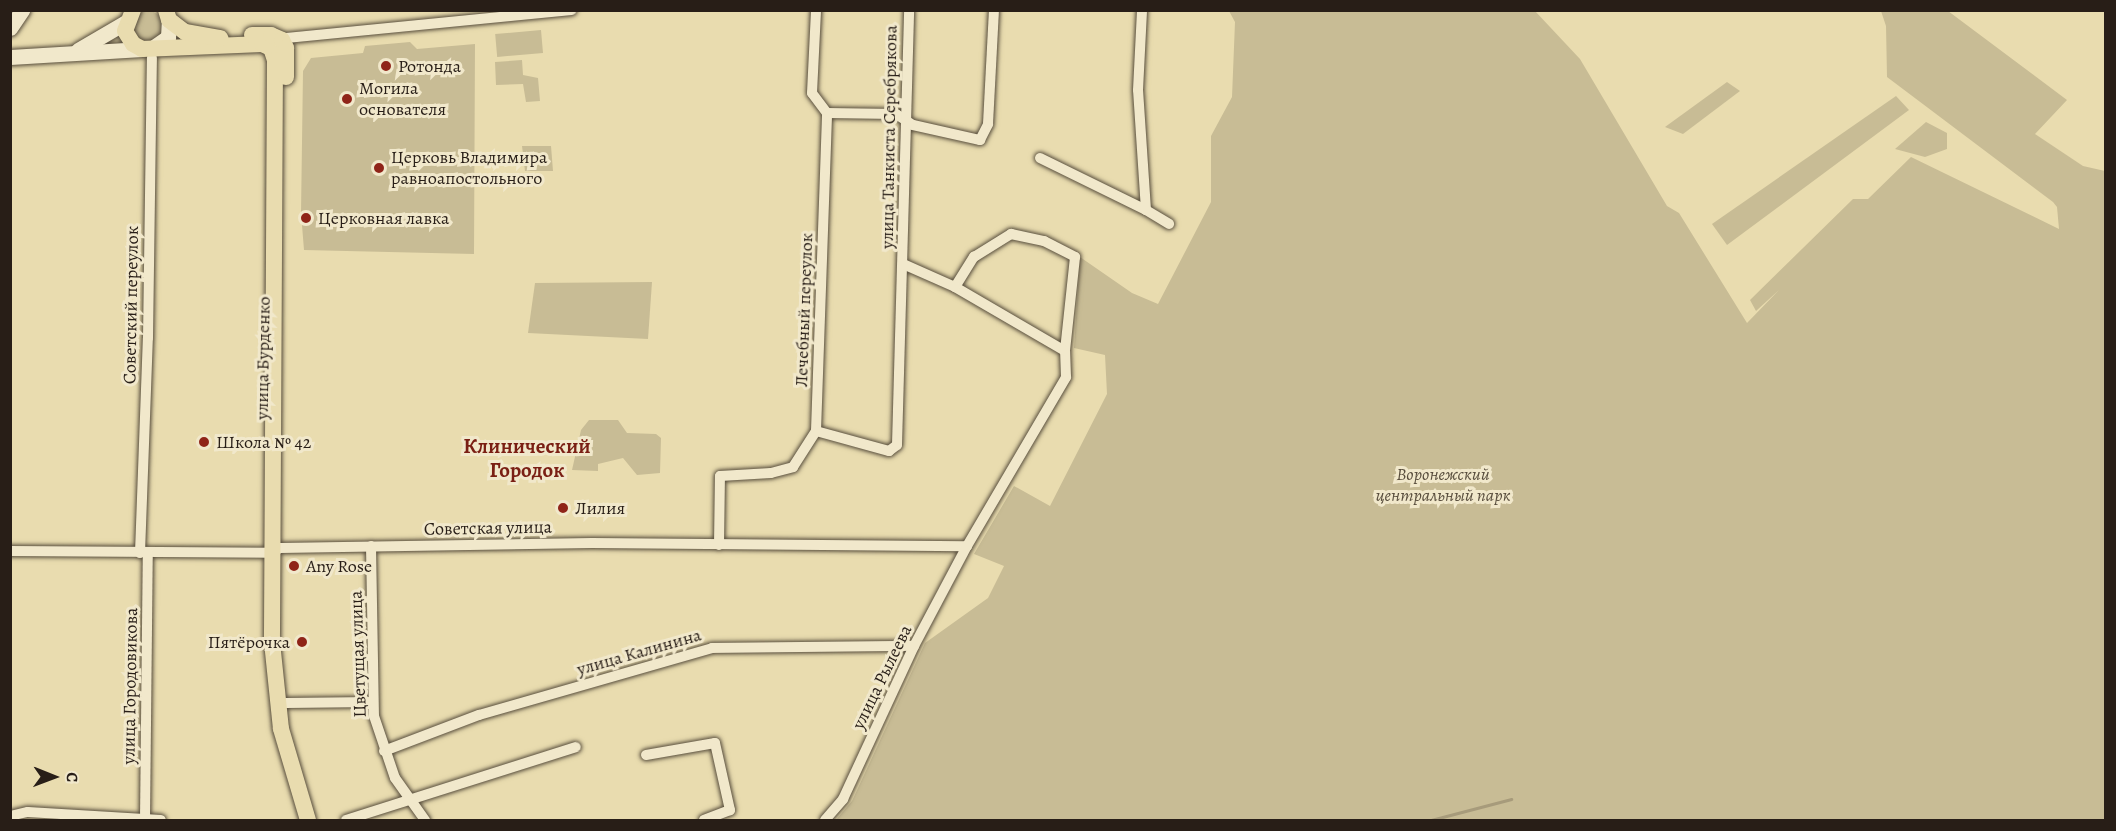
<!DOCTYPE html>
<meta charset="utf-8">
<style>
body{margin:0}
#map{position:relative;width:2116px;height:831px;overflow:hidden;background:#e9dcaf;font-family:Alegreya,serif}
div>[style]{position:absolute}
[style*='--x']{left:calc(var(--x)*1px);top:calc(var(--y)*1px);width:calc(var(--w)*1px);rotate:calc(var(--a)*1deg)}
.green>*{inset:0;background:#c8bc95;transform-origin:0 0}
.round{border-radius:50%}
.stream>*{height:3px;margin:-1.5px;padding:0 1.5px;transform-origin:1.5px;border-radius:1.5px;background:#a79b7b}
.roads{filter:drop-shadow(0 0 2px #584e3d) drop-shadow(0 0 2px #584e3d)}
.minor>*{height:10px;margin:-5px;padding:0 5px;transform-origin:5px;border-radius:5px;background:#f1e8cb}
.secondary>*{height:15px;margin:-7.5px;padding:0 7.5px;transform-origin:7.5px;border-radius:7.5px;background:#f1e8cb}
.primary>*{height:16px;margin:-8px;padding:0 8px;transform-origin:8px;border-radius:8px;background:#e9dcaf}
.dots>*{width:16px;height:16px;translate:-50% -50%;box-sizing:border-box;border:3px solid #f1e8cb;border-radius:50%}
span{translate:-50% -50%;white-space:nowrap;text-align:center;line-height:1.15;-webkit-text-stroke:6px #f1e8cb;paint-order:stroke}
.poi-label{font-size:18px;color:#281e17}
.left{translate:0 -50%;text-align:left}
.right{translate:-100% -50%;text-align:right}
.street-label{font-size:18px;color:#281e17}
.park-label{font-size:18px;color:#584d3d;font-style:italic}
.quarter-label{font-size:21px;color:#7a1f14;font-weight:700}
.frame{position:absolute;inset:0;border:12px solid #281e17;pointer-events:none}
.north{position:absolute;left:24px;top:747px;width:60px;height:60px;-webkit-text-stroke:4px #f1e8cb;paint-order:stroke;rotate:91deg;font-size:16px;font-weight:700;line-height:24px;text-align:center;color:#281e17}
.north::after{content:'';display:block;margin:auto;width:21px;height:27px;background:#281e17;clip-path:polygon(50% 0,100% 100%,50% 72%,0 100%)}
</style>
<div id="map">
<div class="green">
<i class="round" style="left:133px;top:11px;width:30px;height:30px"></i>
<i style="clip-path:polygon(1229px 11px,1535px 11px,1580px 59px,1667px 206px,1679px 213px,1747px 323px,1779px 290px,1756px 311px,1750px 300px,1853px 199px,1868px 199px,1911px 157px,2059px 229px,2057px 207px,2053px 202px,1887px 77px,1886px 26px,1881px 11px,1948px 11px,2067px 100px,2035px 134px,2083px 166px,2105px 171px,2105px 820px,836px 820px,852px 801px,925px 643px,988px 598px,1004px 566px,974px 554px,1014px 486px,1050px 506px,1107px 394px,1105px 355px,1074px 348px,1080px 257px,1132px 293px,1158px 304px,1211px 202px,1211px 136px,1232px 97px,1235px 22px)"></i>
<i style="left:541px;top:30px;width:23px;height:46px;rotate:85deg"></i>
<i style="clip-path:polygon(410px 42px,417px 49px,475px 44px,474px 254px,304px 250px,301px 213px,303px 71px,311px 58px,363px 53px,365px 46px)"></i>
<i style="clip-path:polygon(522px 60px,523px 75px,538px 78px,540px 101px,526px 102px,523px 84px,496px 85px,495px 62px)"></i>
<i style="clip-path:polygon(1727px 82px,1740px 91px,1683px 134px,1665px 127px)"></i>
<i style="clip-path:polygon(1896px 96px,1909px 110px,1727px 245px,1712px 224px)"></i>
<i style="clip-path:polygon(1926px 122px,1947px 133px,1947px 149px,1925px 157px,1895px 149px)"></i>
<i style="clip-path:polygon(522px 146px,551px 146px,553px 171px,525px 171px)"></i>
<i style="clip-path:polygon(652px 282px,648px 339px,528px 333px,535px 283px)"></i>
<i style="clip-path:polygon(589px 420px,618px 420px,627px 433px,656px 434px,661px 438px,660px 473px,637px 475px,623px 458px,598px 464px,598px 471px,572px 470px,581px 430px)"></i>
</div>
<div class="stream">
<i style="--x:1431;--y:820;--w:83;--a:-14.7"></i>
</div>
<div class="roads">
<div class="minor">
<i style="--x:276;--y:39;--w:297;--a:-5.6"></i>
<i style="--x:827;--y:113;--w:69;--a:0.8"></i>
<i style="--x:896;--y:114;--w:20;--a:33"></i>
<i style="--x:913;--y:125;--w:69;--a:12.6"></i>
<i style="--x:980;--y:140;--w:18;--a:-63"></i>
<i style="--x:988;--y:124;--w:114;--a:-87"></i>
<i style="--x:1040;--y:158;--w:118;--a:26.1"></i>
<i style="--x:1146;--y:210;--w:120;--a:-93.8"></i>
<i style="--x:1138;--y:90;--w:80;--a:-87.1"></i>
<i style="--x:1146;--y:210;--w:27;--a:31"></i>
<i style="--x:955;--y:287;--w:36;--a:-58"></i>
<i style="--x:974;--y:257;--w:44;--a:-31.9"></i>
<i style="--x:1011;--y:234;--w:34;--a:12"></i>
<i style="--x:1044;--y:241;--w:35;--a:27"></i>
<i style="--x:1075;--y:257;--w:95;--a:96.1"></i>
<i style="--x:816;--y:431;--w:76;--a:15.3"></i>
<i style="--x:889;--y:451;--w:10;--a:-37"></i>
<i style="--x:897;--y:445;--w:435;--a:-88.4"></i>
<i style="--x:719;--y:545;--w:69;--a:-89.2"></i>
<i style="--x:720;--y:476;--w:51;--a:-3.4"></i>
<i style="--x:771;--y:473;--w:23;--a:-15"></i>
<i style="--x:793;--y:467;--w:43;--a:-57.4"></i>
<i style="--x:816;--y:431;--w:318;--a:-88"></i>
<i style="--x:827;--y:113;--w:25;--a:-127"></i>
<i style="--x:812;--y:93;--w:83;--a:-87.2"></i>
<i style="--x:371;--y:546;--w:170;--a:89"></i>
<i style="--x:374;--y:716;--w:65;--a:71.3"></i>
<i style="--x:395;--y:778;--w:52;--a:54.5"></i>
<i style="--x:10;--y:551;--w:261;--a:0.4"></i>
<i style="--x:271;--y:553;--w:10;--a:-29"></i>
<i style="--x:280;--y:548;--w:312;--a:-0.9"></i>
<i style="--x:592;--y:543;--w:375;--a:0.5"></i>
<i style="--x:140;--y:553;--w:215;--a:-87.9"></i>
<i style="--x:148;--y:338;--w:280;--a:-89.2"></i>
<i style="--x:286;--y:703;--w:87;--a:-0.7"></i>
<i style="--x:384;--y:751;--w:102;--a:-20.8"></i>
<i style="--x:479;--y:715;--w:242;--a:-16"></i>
<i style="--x:712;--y:648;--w:202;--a:-0.6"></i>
<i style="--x:646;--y:755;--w:70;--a:-9.9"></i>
<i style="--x:715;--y:743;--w:69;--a:77.4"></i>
<i style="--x:730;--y:810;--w:28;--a:159"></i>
<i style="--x:10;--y:816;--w:18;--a:-13"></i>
<i style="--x:28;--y:812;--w:133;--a:3.4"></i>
<i style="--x:145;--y:819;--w:266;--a:-89.4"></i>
<i style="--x:346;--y:820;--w:241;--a:-17.6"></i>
<i style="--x:825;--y:820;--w:28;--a:-49"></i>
<i style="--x:843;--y:799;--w:169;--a:-65.1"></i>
<i style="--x:914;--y:646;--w:113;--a:-62.1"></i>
<i style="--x:967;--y:546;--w:196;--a:-59.6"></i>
<i style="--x:1066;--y:377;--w:26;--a:-92"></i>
<i style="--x:1065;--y:351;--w:127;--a:-149.8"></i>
<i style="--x:955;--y:287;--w:57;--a:-156.1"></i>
</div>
<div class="secondary">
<i style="--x:10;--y:28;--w:22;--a:-56"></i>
<i style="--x:151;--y:49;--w:21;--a:-35"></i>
<i style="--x:168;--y:37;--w:17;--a:-87"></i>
<i style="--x:78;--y:50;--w:56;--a:-30.3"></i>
<i style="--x:10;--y:57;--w:132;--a:-3.5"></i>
</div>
<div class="primary">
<i style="--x:133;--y:10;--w:22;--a:111"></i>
<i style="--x:125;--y:31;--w:15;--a:58"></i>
<i style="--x:133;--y:44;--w:10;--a:29"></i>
<i style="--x:142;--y:49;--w:120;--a:-2.4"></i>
<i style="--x:262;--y:44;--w:10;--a:24"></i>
<i style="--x:271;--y:48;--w:13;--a:72"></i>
<i style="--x:275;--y:60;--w:582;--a:90.3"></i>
<i style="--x:272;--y:642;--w:87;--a:84.1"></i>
<i style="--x:281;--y:729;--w:95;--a:73.5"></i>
<i style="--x:166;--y:10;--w:10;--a:73"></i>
<i style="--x:169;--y:20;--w:20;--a:37"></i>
<i style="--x:185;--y:32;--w:36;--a:10"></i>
<i style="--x:252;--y:35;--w:19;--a:0"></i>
<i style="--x:271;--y:35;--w:12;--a:24"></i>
<i style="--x:282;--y:40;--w:9;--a:63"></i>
<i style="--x:286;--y:48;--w:29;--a:90"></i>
</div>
</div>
<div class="dots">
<i style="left:386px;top:66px;background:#8f2418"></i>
<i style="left:347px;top:99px;background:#8f2418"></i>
<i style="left:379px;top:168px;background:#8f2418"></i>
<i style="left:306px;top:218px;background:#8f2418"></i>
<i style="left:204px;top:442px;background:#8f2418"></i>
<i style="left:563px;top:508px;background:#8f2418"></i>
<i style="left:294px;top:566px;background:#8f2418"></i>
<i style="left:302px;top:642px;background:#8f2418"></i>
</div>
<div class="poi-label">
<span class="left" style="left:398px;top:66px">Ротонда</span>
<span class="left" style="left:359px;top:99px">Могила<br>основателя</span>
<span class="left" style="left:391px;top:168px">Церковь Владимира<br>равноапостольного</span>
<span class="left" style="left:318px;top:218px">Церковная лавка</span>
<span class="left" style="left:216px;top:442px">Школа № 42</span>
<span class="left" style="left:575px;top:508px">Лилия</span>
<span class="left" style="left:306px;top:566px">Any Rose</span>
<span class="right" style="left:290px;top:642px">Пятёрочка</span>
</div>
<div class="street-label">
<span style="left:889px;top:137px;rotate:-89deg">улица Танкиста Серебрякова</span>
<span style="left:131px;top:305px;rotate:-89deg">Советский переулок</span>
<span style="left:804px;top:310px;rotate:-88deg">Лечебный переулок</span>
<span style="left:263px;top:358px;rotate:-89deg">улица Бурденко</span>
<span style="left:488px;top:528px;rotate:-1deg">Советская улица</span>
<span style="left:639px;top:652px;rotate:-16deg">улица Калинина</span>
<span style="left:358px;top:654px;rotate:-92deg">Цветущая улица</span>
<span style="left:882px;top:677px;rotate:-64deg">улица Рылеева</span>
<span style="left:130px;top:686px;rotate:-89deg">улица Городовикова</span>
</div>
<div class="park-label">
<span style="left:1443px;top:485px">Воронежский<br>центральный парк</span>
</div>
<div class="quarter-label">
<span style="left:527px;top:458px">Клинический<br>Городок</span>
</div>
<div class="frame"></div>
<div class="north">С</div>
</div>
